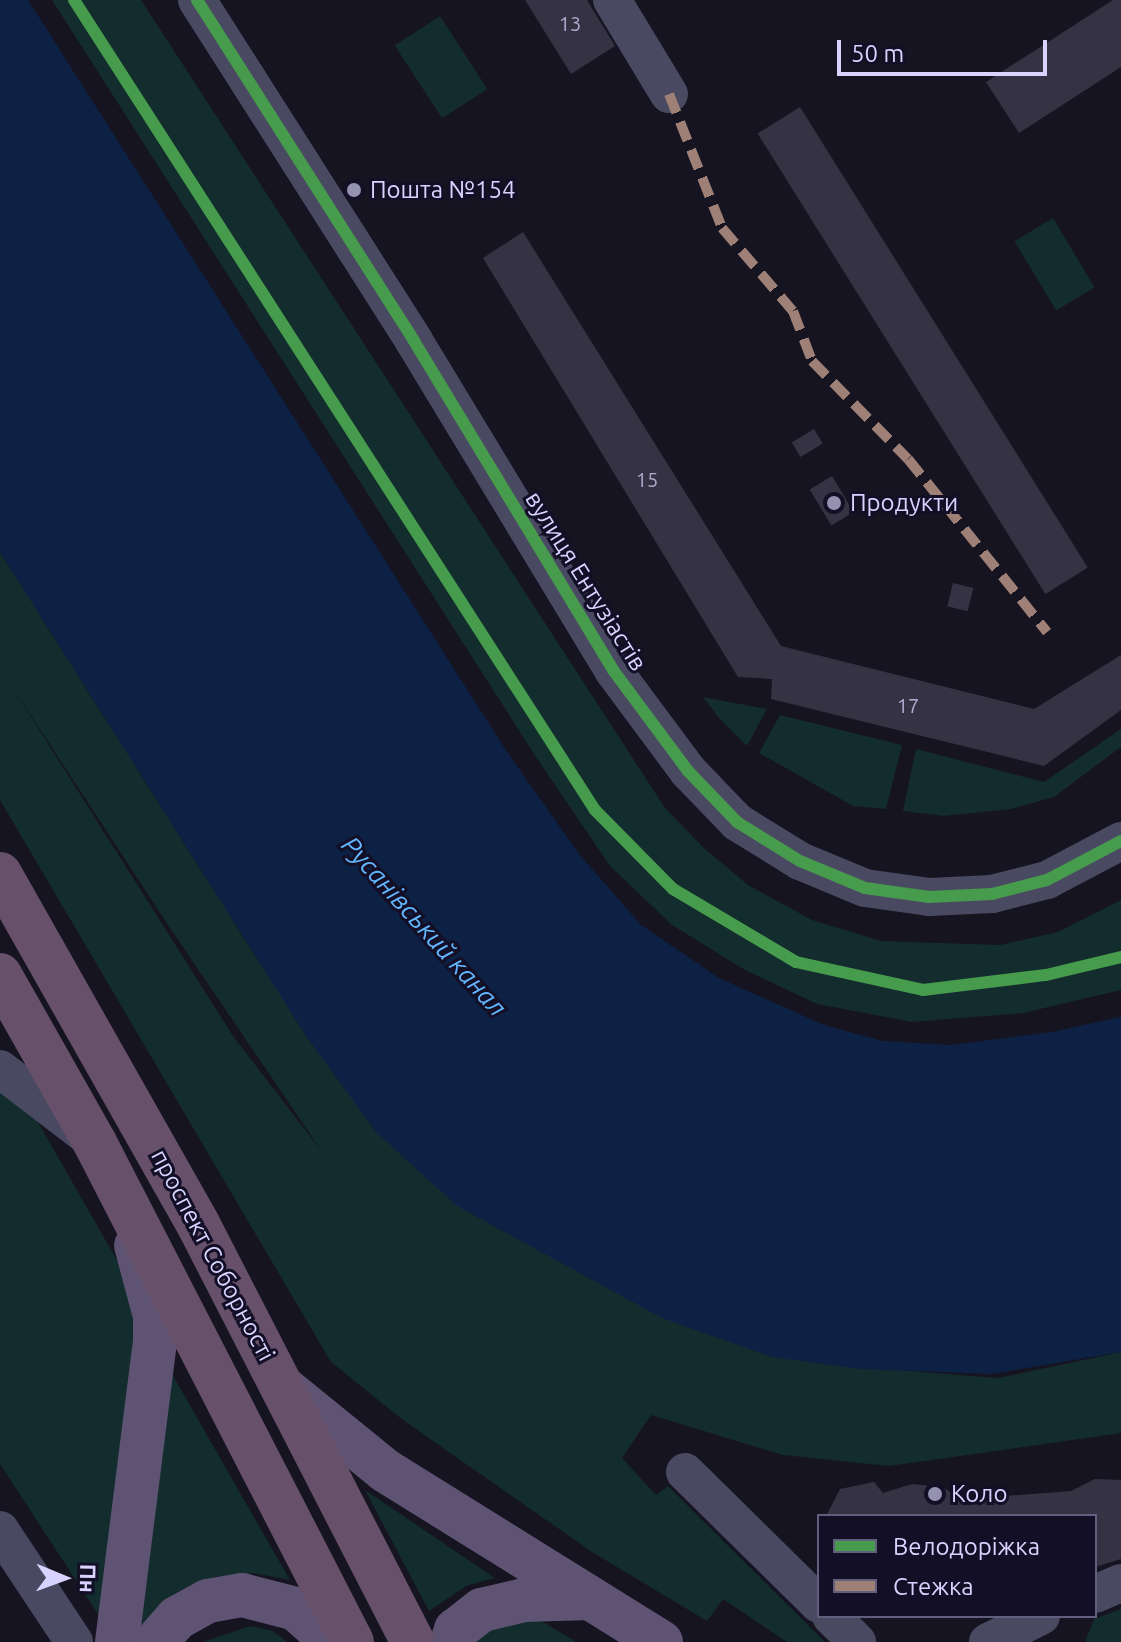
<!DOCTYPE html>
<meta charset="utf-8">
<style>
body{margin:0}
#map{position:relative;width:1121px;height:1642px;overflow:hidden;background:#161421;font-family:Ubuntu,sans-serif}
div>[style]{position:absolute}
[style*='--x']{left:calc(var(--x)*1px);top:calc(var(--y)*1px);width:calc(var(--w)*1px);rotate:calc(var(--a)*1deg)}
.green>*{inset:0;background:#132c2d;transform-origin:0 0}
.water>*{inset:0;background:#0d2144}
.building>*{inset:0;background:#343243;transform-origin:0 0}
.minor>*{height:38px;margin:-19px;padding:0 19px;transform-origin:19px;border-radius:19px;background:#4a4962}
.major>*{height:44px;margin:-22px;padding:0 22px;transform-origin:22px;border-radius:22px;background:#5e5373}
.highway>*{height:44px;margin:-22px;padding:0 22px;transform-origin:22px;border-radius:22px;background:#67516a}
.quiet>*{height:10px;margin-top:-5px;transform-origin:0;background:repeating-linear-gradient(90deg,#9e8076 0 20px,transparent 0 30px)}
.cycleway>*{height:12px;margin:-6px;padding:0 6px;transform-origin:6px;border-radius:6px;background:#469c4c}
.dots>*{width:22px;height:22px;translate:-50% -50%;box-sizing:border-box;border:4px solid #130f26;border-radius:50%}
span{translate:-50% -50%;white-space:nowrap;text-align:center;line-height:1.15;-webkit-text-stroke:6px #130f26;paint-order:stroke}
.number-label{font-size:20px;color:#b0acd0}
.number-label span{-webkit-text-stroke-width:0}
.poi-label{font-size:24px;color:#d9d4ff}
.left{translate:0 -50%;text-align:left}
.street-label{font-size:24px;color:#d9d4ff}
.water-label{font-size:26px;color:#62b6ff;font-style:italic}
.legend{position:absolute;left:817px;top:1514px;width:280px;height:104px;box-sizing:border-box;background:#130f26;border:2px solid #625e7d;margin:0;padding:10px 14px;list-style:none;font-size:24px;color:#d9d4ff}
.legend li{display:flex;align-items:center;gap:16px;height:40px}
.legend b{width:40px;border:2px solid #625e7d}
.north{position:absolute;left:24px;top:1538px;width:80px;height:80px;-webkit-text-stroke:6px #130f26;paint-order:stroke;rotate:91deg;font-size:22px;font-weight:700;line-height:32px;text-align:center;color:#d9d4ff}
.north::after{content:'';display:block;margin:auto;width:28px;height:36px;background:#d9d4ff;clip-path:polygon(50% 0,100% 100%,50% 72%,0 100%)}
.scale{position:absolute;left:837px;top:40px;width:210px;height:36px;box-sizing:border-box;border:4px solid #d9d4ff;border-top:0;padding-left:10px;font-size:24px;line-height:28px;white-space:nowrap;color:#d9d4ff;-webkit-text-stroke:6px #130f26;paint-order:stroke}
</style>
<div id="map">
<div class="green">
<i style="clip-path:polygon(52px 0,141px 0,665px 808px,705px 849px,748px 885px,812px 920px,881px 941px,1000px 945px,1058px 932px,1121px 900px,1121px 990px,1023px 1013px,912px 1022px,817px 1004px,745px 970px,672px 925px,610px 866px,536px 757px)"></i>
<i style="left:440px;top:16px;width:87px;height:54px;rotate:57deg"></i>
<i style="left:1053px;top:218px;width:81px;height:45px;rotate:59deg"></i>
<i style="clip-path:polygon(evenodd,0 552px,263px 968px,377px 1133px,897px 1370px,998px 1378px,1121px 1352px,1121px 1433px,889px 1466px,783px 1455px,651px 1415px,622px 1458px,656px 1495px,668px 1486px,825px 1642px,787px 1642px,723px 1599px,707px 1621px,592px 1552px,403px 1420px,331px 1362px,0 800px,0 552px,11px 685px,168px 925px,323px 1153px,233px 1036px,11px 685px)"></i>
<i style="clip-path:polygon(703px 697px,767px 709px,747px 746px,719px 718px)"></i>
<i style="clip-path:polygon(780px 715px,902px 745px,886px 809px,853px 806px,759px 753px)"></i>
<i style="clip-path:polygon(1121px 729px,1121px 747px,1054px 797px,1011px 809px,944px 816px,903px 811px,916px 749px,1044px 782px)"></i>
<i style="clip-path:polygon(0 1090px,26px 1101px,134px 1290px,138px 1405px,105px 1625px,0 1464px)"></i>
<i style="clip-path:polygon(172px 1374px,290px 1580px,253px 1573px,215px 1577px,181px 1592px,133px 1642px)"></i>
<i style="clip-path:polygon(365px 1490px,495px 1578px,466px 1586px,429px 1611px)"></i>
<i style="clip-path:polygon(1121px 1609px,1121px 1642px,1085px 1642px,1094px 1619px)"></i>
<i style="clip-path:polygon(537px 1618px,576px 1642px,470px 1642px,479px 1625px)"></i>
<i style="clip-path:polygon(250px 1626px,273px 1631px,287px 1642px,203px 1642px)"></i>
</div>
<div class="water">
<i style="clip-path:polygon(0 0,28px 0,507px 752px,579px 854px,641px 925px,719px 978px,824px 1025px,882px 1041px,951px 1045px,1052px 1032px,1121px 1017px,1121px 1352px,991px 1374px,860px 1369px,772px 1357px,662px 1318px,457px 1206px,377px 1133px,306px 1036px,0 552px)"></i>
</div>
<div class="building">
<i style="clip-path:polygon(525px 0,587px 0,615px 46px,571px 74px)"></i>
<i style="clip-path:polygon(1113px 0,1121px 0,1121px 67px,1019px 133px,986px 82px)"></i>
<i style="left:800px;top:107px;width:543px;height:50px;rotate:58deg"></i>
<i style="clip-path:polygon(523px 232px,781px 646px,1034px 709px,1121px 655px,1121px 710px,1044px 766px,771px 699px,772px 679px,738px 677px,483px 258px)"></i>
<i style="left:814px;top:429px;width:17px;height:26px;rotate:59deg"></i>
<i style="left:832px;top:476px;width:42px;height:26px;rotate:59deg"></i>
<i style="left:953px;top:583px;width:21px;height:24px;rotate:14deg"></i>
<i style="clip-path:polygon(1095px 1479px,1121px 1480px,1121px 1559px,1095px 1567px,1095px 1516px,826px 1516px,840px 1489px,874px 1482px,883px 1493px,912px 1484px,942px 1487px,960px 1498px,979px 1498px,1071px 1491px)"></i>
</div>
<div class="minor">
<i style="--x:197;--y:0;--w:404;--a:57.5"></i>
<i style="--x:414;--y:341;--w:385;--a:58.8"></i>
<i style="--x:613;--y:670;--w:126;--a:53.4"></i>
<i style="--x:688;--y:771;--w:71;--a:46.1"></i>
<i style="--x:737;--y:822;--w:74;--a:31.8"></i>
<i style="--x:800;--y:861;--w:70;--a:22.6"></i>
<i style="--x:865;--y:888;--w:65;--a:8"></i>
<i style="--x:929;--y:897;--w:63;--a:-2.7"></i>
<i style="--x:992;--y:894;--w:57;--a:-14.3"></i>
<i style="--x:1047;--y:880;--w:84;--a:-27.8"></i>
<i style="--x:612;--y:0;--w:110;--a:58.8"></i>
<i style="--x:0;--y:1069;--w:108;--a:37.5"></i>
<i style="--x:685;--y:1472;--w:188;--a:44.6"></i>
<i style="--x:0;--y:1530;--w:134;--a:56.5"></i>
<i style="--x:1095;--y:1594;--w:28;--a:-23"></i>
<i style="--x:831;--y:1616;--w:37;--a:45"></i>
<i style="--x:988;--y:1642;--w:59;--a:-26.1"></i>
</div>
<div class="major">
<i style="--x:285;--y:1389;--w:130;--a:39.1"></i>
<i style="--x:386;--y:1471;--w:324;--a:31.9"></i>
<i style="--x:117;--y:1642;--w:301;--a:-82.8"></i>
<i style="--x:155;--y:1343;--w:27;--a:-90"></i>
<i style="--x:155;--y:1316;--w:73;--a:-105"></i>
<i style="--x:156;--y:1642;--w:32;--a:-49"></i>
<i style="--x:177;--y:1618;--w:35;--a:-29"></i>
<i style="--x:208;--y:1601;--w:35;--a:-10"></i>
<i style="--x:242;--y:1595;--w:56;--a:14.5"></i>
<i style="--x:296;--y:1609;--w:50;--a:41.7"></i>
<i style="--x:452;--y:1642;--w:13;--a:-72"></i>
<i style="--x:456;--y:1630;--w:33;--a:-38"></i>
<i style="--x:482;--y:1610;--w:43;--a:-13.4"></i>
<i style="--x:524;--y:1600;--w:66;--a:-1.7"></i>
</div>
<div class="highway">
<i style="--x:0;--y:874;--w:402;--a:60.5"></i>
<i style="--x:198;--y:1224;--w:470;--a:62.8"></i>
<i style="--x:0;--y:975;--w:193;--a:60.5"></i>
<i style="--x:95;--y:1143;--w:561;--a:62.75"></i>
</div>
<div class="quiet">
<i style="--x:669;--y:94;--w:144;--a:68.4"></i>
<i style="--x:722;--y:228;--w:109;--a:49.5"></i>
<i style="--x:793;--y:311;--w:53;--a:69.2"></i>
<i style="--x:812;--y:361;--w:137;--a:45.6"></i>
<i style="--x:908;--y:459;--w:222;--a:51.2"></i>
</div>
<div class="cycleway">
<i style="--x:74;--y:0;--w:963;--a:57.25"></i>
<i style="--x:595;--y:810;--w:111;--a:45.4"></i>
<i style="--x:673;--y:889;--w:143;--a:30.7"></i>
<i style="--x:796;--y:962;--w:130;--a:12.4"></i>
<i style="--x:923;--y:990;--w:124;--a:-7"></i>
<i style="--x:1046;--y:975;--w:77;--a:-13.5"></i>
<i style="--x:197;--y:0;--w:404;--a:57.5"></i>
<i style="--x:414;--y:341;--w:385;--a:58.8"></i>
<i style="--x:613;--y:670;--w:126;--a:53.4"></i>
<i style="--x:688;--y:771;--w:71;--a:46.1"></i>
<i style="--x:737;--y:822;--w:74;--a:31.8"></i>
<i style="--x:800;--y:861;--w:70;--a:22.6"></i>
<i style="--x:865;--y:888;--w:65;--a:8"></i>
<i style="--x:929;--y:897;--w:63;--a:-2.7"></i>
<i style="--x:992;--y:894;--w:57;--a:-14.3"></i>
<i style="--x:1047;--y:880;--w:84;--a:-27.8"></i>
</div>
<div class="dots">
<i style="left:354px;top:190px;background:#9591b1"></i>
<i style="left:834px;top:503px;background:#9591b1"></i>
<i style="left:935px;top:1494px;background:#9591b1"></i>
</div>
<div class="number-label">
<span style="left:570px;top:23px">13</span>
<span style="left:647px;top:479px">15</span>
<span style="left:908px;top:705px">17</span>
</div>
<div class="poi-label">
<span class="left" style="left:370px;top:190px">Пошта №154</span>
<span class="left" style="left:850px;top:503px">Продукти</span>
<span class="left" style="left:951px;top:1494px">Коло</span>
</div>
<div class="street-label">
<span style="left:586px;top:581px;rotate:58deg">вулиця Ентузіастів</span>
<span style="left:213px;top:1255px;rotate:62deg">проспект Соборності</span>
</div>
<div class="water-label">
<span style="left:424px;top:926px;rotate:48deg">Русанівський канал</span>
</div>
<ul class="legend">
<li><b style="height:10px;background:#469c4c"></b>Велодоріжка</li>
<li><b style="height:10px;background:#9e8076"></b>Стежка</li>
</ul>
<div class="north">Пн</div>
<div class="scale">50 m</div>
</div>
